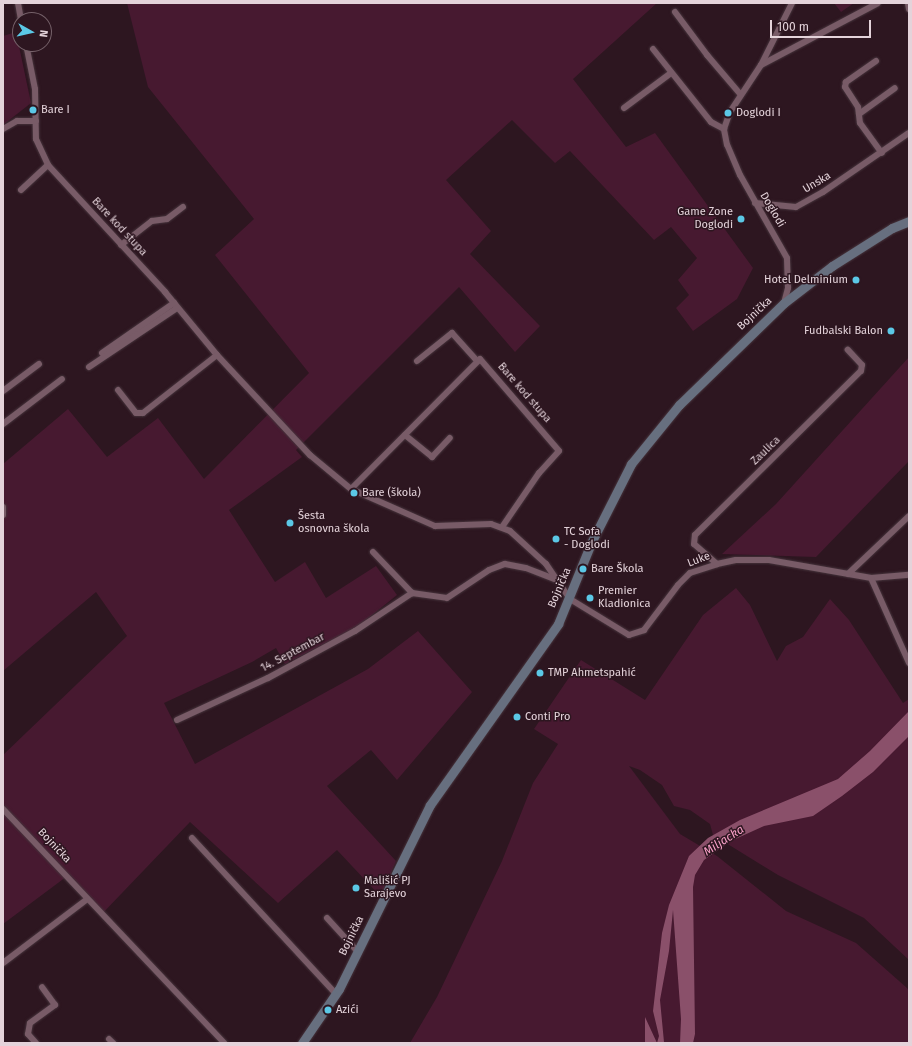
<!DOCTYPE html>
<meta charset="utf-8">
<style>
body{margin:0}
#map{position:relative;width:912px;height:1046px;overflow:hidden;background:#2d1620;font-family:"Fira Sans",sans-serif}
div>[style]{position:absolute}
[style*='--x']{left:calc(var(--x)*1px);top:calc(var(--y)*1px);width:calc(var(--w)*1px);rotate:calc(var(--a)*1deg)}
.green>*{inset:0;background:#471930}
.water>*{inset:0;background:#8a506a}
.roads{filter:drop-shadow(0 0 1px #46343c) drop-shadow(0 0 1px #46343c)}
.street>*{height:6px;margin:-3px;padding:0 3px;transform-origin:3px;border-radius:3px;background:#785b67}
.secondary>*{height:9px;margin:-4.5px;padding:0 4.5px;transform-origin:4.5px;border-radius:4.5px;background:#676f7f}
.dots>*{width:11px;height:11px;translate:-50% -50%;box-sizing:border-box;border:2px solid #2d1620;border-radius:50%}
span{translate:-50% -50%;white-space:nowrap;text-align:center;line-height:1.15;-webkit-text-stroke:3px #2d1620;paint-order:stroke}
.poi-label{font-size:11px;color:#e4d3da}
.left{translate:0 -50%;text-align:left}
.right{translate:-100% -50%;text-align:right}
.street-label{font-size:11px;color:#e4d3da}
.water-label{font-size:12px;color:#f8a0c7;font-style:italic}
.frame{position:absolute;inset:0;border:4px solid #e4d3da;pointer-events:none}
.north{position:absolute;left:12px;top:12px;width:40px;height:40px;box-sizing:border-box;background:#2d1620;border:1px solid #76626a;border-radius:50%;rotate:98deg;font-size:11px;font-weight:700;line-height:16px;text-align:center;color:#e4d3da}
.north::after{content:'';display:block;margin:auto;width:14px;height:18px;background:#5bc8e6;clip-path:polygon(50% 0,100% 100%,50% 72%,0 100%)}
.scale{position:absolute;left:770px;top:20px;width:101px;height:18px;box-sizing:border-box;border:2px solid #e4d3da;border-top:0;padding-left:5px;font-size:12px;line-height:14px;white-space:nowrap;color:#e4d3da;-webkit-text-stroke:3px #2d1620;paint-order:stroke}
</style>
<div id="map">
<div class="green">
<i style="clip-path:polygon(127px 3px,657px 3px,573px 79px,626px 147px,655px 133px,753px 268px,737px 299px,693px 331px,676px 308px,689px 295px,678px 280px,697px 258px,671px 227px,654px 240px,570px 151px,555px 163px,512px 120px,446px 180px,491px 231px,470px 254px,540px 326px,515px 352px,459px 287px,296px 450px,302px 457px,229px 510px,275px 582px,305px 562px,326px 598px,376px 566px,397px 595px,357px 627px,285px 664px,276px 648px,252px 662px,164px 703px,195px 764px,368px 669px,418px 631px,472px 692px,397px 780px,371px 750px,327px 786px,396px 861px,381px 897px,337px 850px,278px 903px,190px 822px,100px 916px,66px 877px,3px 924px,3px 755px,127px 636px,96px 592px,3px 671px,3px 464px,68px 409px,107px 457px,158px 418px,204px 479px,309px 373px,215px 255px,254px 219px,148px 87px)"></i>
<i style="clip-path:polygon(834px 3px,854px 3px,841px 12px)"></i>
<i style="clip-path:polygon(16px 32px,31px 103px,3px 125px,3px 36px)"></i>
<i style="clip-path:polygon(909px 357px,909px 461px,816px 557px,722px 554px,776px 504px)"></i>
<i style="clip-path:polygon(736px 588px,750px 605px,777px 661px,786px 646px,803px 637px,830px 599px,849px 620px,903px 703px,909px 699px,909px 960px,864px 918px,778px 875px,713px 835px,710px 824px,690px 810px,674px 806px,662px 785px,640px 770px,629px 766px,680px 834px,717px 856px,786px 911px,856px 943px,907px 988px,909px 991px,909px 1043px,410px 1043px,437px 997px,502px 861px,533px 783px,558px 744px,534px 729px,581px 660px,645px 700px,703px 615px)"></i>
</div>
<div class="water">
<i style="clip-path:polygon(909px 711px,909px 736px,873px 772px,842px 796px,813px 816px,764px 826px,731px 841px,704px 860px,695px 875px,693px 887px,695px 1034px,693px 1043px,680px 1043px,681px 1019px,673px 910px,669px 951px,660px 1000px,664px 1042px,663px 1043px,645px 1043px,645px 1017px,657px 1043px,659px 1036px,653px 1011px,662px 933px,669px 905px,689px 856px,708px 838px,740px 820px,838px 779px,870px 751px)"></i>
</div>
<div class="roads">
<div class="street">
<i style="--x:18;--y:3;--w:17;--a:80"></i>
<i style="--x:908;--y:3;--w:6;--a:81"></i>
<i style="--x:675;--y:12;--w:54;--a:53.3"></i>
<i style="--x:707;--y:55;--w:52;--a:49.6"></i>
<i style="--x:26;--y:44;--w:46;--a:78.7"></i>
<i style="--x:35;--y:89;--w:50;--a:88.9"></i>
<i style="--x:36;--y:139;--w:29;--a:65"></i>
<i style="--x:48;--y:165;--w:173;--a:47.3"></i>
<i style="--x:165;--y:292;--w:82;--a:50.5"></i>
<i style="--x:217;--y:355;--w:137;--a:47.1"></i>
<i style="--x:310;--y:455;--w:53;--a:39.7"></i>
<i style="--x:351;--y:489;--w:92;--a:23.8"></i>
<i style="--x:435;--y:526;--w:56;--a:-2"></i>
<i style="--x:491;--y:524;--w:20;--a:20"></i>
<i style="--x:510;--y:531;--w:49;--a:42.5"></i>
<i style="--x:546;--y:564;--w:42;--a:55.6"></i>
<i style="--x:570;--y:599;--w:69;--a:31.4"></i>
<i style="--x:629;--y:635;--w:16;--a:-18"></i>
<i style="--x:644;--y:630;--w:56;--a:-52.9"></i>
<i style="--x:678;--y:585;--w:17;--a:-45"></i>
<i style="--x:690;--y:573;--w:28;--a:-18"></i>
<i style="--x:717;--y:564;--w:19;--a:-12"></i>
<i style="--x:736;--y:560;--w:33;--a:0"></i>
<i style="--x:769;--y:560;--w:104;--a:10"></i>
<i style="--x:871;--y:578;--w:38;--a:-5"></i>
<i style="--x:653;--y:49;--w:93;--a:51.5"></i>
<i style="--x:711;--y:122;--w:15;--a:28"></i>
<i style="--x:876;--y:61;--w:37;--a:145"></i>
<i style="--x:846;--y:82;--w:5;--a:101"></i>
<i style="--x:845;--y:87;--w:24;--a:57"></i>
<i style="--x:858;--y:107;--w:16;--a:83"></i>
<i style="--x:860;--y:123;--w:37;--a:54"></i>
<i style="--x:761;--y:65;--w:132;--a:-27.9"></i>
<i style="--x:624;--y:108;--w:59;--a:-36.7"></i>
<i style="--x:859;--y:114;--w:44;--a:-35.8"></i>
<i style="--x:3;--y:129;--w:16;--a:-30"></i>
<i style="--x:17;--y:121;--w:19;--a:0"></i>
<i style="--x:21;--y:190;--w:37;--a:-43"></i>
<i style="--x:755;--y:203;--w:41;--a:5.6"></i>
<i style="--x:796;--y:207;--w:31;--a:-29"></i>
<i style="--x:823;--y:192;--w:104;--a:-34.5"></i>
<i style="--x:121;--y:245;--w:39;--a:-38"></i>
<i style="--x:152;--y:221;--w:15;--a:-8"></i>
<i style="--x:167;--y:219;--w:20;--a:-37"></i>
<i style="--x:784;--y:303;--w:16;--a:-75"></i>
<i style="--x:788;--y:288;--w:30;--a:-92"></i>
<i style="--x:787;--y:258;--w:95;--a:-119.5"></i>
<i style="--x:740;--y:175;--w:33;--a:-113"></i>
<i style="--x:727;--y:145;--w:16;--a:-101"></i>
<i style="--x:724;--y:129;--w:18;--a:-71"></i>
<i style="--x:730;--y:112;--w:56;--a:-56.6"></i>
<i style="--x:761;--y:65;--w:69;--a:-63.4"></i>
<i style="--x:102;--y:353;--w:88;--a:-34.8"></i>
<i style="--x:417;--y:361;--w:45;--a:-38.7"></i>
<i style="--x:452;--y:333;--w:38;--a:48"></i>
<i style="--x:89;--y:367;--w:106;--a:-33.8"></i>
<i style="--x:118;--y:390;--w:29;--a:52"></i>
<i style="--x:136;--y:413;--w:7;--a:0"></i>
<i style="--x:143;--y:413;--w:94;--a:-38.1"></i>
<i style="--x:3;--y:391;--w:45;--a:-36.9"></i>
<i style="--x:3;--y:424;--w:74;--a:-37.3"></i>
<i style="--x:405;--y:435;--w:35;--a:39"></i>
<i style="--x:432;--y:457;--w:26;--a:-47"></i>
<i style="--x:351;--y:489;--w:183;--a:-45.2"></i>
<i style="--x:480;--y:359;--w:121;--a:49.3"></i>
<i style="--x:559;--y:451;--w:30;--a:132"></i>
<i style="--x:539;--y:473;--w:65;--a:124.4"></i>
<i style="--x:3;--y:507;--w:8;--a:90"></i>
<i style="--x:373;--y:552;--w:57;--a:46.4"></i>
<i style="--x:717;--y:564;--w:30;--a:-139"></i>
<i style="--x:694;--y:544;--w:9;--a:-84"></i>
<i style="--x:695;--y:535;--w:233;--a:-44.7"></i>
<i style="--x:861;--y:371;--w:6;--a:-81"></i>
<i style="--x:862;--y:365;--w:21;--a:-133"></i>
<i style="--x:848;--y:574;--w:84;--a:-43.6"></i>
<i style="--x:871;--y:578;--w:93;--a:65.9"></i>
<i style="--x:177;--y:720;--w:100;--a:-24.8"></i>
<i style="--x:268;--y:678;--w:99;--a:-28.4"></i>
<i style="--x:355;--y:631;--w:69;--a:-33.7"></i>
<i style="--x:412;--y:593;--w:35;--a:8"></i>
<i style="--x:447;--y:598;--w:50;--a:-33.7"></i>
<i style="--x:489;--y:570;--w:17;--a:-21"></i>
<i style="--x:505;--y:564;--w:21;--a:11"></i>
<i style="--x:526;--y:568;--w:33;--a:21"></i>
<i style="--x:3;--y:809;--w:322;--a:46.6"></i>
<i style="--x:192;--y:838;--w:212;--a:47.3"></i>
<i style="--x:327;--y:918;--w:46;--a:47.6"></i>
<i style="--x:3;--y:963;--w:104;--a:-37.2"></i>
<i style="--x:109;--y:1039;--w:6;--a:45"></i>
<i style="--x:36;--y:1043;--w:12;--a:-132"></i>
<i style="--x:28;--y:1034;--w:11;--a:-80"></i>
<i style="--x:30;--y:1023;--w:31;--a:-36"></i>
<i style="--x:55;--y:1005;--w:22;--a:-126"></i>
</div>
<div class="secondary">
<i style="--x:302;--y:1043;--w:65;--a:-55.6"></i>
<i style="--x:339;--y:989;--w:205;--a:-63.7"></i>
<i style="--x:430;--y:805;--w:222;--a:-54.7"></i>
<i style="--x:558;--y:624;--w:87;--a:-67.8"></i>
<i style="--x:591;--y:543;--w:89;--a:-63.1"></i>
<i style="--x:631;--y:464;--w:76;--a:-50.9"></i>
<i style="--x:679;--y:405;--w:146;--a:-44.2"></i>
<i style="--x:784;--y:303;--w:61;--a:-37.6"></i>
<i style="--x:832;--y:266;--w:71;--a:-32.3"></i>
<i style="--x:892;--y:228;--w:18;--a:-22"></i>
</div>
</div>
<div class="dots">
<i style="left:33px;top:110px;background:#5bc8e6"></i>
<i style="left:728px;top:113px;background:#5bc8e6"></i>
<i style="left:741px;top:219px;background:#5bc8e6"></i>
<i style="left:856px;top:280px;background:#5bc8e6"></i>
<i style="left:891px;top:331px;background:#5bc8e6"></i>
<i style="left:354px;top:493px;background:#5bc8e6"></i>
<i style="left:290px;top:523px;background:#5bc8e6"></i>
<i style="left:556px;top:539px;background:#5bc8e6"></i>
<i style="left:583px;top:569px;background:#5bc8e6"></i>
<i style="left:590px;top:598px;background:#5bc8e6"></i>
<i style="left:540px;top:673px;background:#5bc8e6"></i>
<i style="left:517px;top:717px;background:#5bc8e6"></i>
<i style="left:356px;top:888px;background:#5bc8e6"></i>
<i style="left:328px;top:1010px;background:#5bc8e6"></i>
</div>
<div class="poi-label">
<span class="left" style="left:41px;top:110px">Bare I</span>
<span class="left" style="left:736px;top:113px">Doglodi I</span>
<span class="right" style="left:733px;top:219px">Game Zone<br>Doglodi</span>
<span class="right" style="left:848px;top:280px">Hotel Delminium</span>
<span class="right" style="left:883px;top:331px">Fudbalski Balon</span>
<span class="left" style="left:362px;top:493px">Bare (škola)</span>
<span class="left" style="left:298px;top:523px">Šesta<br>osnovna škola</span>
<span class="left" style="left:564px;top:539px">TC Sofa<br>- Doglodi</span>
<span class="left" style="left:591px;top:569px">Bare Škola</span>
<span class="left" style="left:598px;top:598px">Premier<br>Kladionica</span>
<span class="left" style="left:548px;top:673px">TMP Ahmetspahić</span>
<span class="left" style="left:525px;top:717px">Conti Pro</span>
<span class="left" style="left:364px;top:888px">Mališić PJ<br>Sarajevo</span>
<span class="left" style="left:336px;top:1010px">Azići</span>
</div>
<div class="street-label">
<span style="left:817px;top:183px;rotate:-31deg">Unska</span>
<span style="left:772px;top:210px;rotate:60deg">Doglodi</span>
<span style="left:119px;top:227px;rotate:47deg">Bare kod stupa</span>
<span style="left:755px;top:314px;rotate:-43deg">Bojnička</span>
<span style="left:524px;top:393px;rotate:49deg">Bare kod stupa</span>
<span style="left:766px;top:451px;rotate:-44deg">Zaulica</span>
<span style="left:699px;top:560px;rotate:-21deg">Luke</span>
<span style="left:560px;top:588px;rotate:-67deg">Bojnička</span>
<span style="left:293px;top:653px;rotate:-28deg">14. Septembar</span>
<span style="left:54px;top:846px;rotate:47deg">Bojnička</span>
<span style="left:352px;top:936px;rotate:-64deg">Bojnička</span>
</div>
<div class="water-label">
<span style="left:724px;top:841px;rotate:-33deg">Miljacka</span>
</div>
<div class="frame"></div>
<div class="north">N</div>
<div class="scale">100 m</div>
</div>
